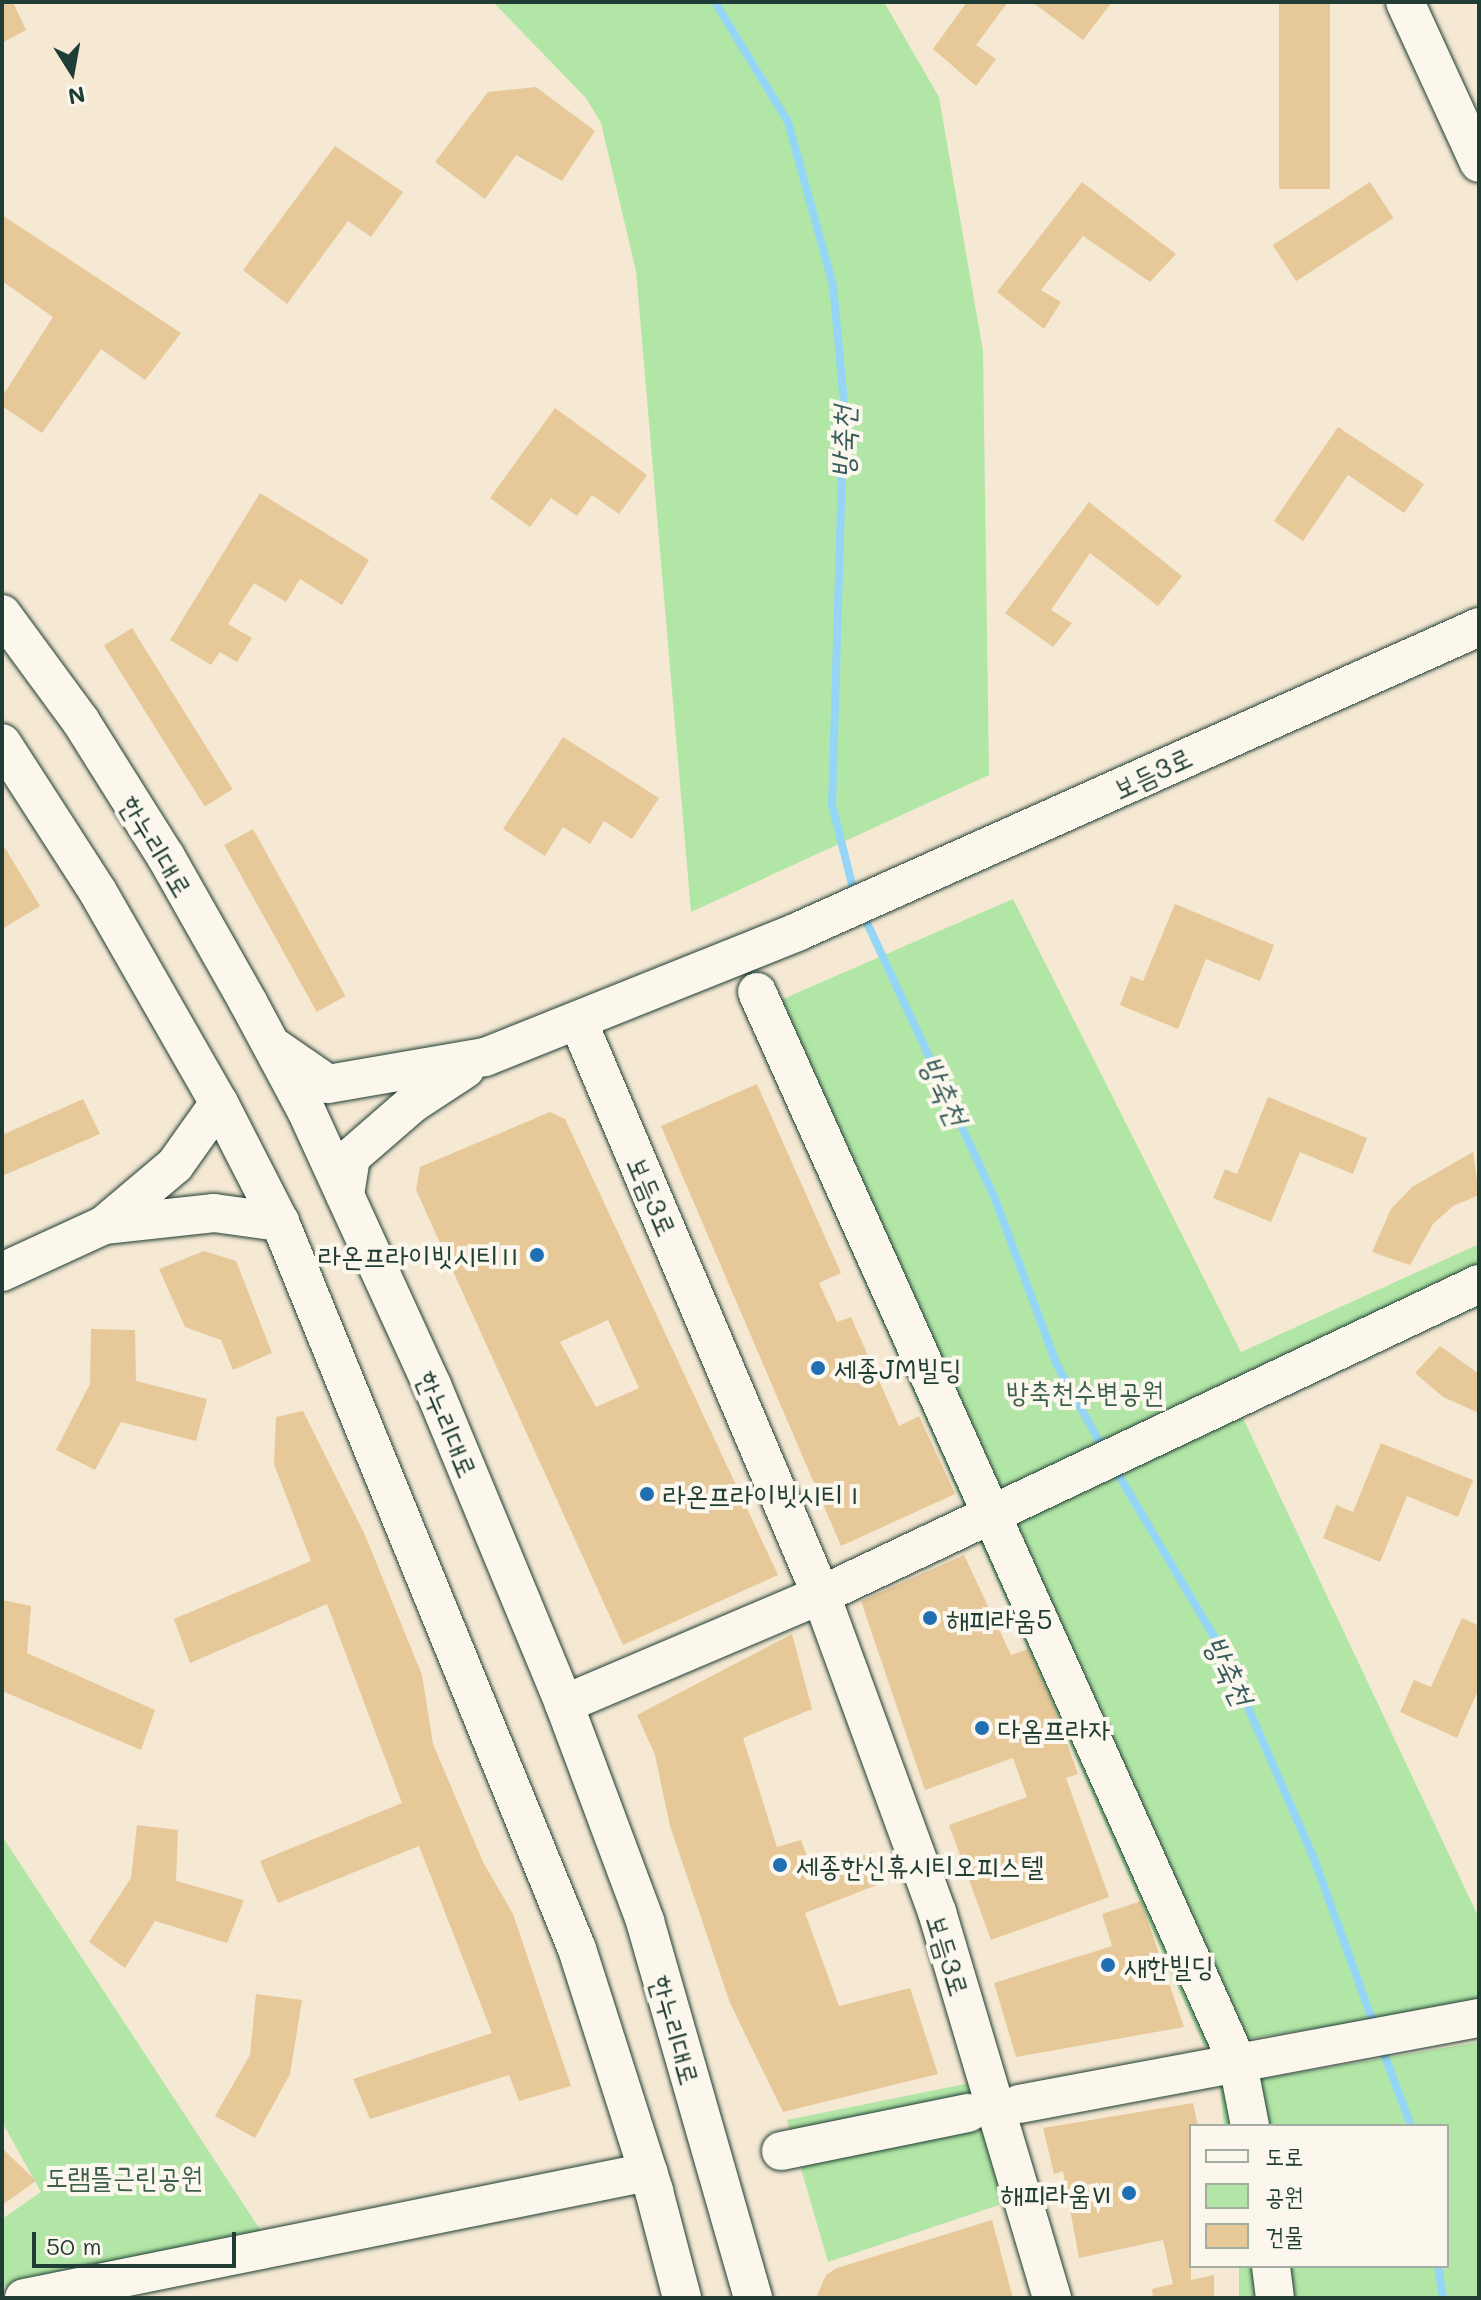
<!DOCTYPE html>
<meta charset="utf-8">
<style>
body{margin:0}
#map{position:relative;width:1481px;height:2300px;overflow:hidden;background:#f5e9d3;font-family:Mali,"Poor Story",sans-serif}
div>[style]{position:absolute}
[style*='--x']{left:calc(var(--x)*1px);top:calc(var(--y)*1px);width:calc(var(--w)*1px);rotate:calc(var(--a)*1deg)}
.green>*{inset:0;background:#b2e6a7}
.stream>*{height:8px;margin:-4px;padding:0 4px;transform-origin:4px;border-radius:4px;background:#95d6f6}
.building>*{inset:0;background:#e6c899;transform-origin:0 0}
.roads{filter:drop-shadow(0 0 2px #1f3d34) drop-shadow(0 0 2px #1f3d34)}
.minor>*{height:38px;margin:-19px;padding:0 19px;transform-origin:19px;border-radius:19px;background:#fbf7ec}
.dots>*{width:22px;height:22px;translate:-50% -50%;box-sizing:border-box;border:4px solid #fbf7ec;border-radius:50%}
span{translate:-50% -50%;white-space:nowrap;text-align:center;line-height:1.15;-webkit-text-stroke:8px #fbf7ec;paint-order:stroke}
.street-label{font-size:28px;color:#1f3d34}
.poi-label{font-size:28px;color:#1f3d34}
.right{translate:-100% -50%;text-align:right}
.left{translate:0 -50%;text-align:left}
.park-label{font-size:28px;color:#3c5f4b}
.water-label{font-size:30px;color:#375c5b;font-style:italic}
.frame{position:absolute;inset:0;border:4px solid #1f3d34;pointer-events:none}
.legend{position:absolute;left:1189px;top:2124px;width:260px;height:144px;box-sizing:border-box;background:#fbf7ec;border:2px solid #a3ada2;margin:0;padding:10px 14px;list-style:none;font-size:24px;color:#1f3d34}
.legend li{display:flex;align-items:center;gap:16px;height:40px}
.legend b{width:40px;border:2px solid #a3ada2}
.north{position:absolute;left:32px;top:32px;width:80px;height:80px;-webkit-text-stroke:6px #fbf7ec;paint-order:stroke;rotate:169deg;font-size:22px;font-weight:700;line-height:32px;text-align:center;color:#1f3d34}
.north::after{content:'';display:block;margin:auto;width:28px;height:36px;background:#1f3d34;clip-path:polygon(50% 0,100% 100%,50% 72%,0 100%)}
.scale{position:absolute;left:32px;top:2232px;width:204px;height:36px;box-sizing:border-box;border:4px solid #1f3d34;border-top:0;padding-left:10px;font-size:24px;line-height:28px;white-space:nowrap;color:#1f3d34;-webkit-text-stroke:6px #fbf7ec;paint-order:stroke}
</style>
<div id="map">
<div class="green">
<i style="clip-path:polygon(493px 2px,884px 2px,939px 97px,983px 351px,989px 775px,691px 912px,636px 271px,601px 123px,586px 98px)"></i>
<i style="clip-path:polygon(1013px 899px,1241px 1352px,1479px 1244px,1479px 1306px,1242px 1416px,1479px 1918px,1479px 2002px,1204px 2046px,746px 1015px)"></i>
<i style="clip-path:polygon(2px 1836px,263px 2234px,2px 2287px,2px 2219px,41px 2192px,2px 2122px)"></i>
<i style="clip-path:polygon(1479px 2042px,1479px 2298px,1239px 2298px,1239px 2266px,1447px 2266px,1447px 2126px,1224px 2126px,1220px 2086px)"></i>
<i style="clip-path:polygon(970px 2083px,1005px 2203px,828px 2262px,787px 2120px)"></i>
</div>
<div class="stream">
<i style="--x:715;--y:2;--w:140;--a:58.7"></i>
<i style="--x:788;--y:122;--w:169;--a:74.6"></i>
<i style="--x:833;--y:285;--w:120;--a:84.7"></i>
<i style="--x:844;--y:404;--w:401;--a:91.7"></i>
<i style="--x:832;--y:805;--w:94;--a:75.8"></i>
<i style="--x:862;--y:912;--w:313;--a:65.1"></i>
<i style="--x:994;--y:1196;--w:180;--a:69.6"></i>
<i style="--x:1057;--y:1365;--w:97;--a:61.1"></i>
<i style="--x:1115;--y:1469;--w:216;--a:59.4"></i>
<i style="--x:1225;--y:1655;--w:219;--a:66.4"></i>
<i style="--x:1313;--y:1856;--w:182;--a:70.1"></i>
<i style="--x:1382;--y:2048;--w:83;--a:69.6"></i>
<i style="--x:1438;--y:2266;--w:32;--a:81"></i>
</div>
<div class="building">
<i style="clip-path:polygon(2px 2px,13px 2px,26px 30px,2px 43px)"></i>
<i style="clip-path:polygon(967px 2px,1008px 2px,976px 45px,996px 59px,976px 86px,933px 49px)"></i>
<i style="clip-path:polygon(1032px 2px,1112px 2px,1083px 40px)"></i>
<i style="left:1279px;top:2px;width:51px;height:187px"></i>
<i style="clip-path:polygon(536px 87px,595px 131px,562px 181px,516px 155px,485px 199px,435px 162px,488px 92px)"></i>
<i style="clip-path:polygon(335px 146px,403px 192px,371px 237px,348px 221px,287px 304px,243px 270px)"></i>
<i style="clip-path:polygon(1082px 182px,1176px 254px,1150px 282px,1083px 236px,1041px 290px,1061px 302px,1044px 329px,997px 292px)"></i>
<i style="left:1370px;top:182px;width:43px;height:116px;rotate:57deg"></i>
<i style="clip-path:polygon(2px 215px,181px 333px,145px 380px,101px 349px,42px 433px,2px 406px,2px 397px,53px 317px,2px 281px)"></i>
<i style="clip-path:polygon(555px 408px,647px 475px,619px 514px,592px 495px,577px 516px,551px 498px,530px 527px,490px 498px)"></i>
<i style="clip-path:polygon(1338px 427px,1424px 484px,1404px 513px,1348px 475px,1303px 541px,1274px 521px)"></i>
<i style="clip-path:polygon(260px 493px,369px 560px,342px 605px,300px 579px,286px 602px,254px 583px,228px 624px,252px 638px,237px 662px,220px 652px,211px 665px,170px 640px)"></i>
<i style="clip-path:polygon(1089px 502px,1182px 576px,1158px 606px,1090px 553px,1051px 610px,1072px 623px,1053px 647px,1005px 613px)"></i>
<i style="left:132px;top:628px;width:190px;height:33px;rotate:58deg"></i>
<i style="clip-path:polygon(563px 737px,659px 798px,632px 839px,604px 821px,590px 844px,563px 827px,545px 856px,503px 829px)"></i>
<i style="left:253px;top:829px;width:191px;height:33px;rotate:61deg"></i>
<i style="clip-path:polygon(2px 843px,40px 906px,2px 929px)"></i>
<i style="clip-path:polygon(1175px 904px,1274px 945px,1260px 981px,1206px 959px,1178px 1029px,1120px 1005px,1131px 976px,1143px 981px)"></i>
<i style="clip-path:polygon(757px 1084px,841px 1273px,819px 1283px,837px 1322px,851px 1317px,899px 1426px,919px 1416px,955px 1494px,841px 1546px,661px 1126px)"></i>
<i style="clip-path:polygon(1268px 1097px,1367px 1138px,1353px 1174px,1300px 1152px,1271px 1222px,1213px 1198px,1225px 1169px,1237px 1174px)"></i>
<i style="clip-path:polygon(83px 1099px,100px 1134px,2px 1176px,2px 1135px)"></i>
<i style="clip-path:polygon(evenodd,550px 1112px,565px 1119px,778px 1575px,623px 1645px,416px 1190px,420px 1167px,550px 1112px,608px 1320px,639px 1388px,596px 1407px,560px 1342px,608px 1320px)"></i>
<i style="clip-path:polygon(1473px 1152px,1479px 1195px,1453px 1206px,1433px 1224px,1410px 1265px,1372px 1252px,1391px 1209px,1412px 1187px)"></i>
<i style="clip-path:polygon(204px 1251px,236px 1261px,272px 1353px,233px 1370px,221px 1340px,185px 1327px,159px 1269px)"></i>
<i style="clip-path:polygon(91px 1329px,135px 1330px,136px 1381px,207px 1399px,196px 1441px,121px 1422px,95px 1470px,56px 1450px,90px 1384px)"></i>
<i style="clip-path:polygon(1440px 1346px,1479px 1374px,1479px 1413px,1443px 1397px,1415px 1373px)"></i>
<i style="clip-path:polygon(303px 1411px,365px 1535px,422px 1675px,433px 1744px,483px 1862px,513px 1914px,571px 2086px,519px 2101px,509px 2075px,370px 2119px,353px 2079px,492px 2033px,419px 1846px,278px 1903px,260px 1861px,402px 1803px,327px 1604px,190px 1663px,174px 1619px,311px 1561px,274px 1464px,276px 1417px)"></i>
<i style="clip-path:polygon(1381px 1443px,1473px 1480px,1458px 1517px,1407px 1496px,1380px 1562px,1323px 1538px,1336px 1505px,1353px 1512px)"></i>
<i style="clip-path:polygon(964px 1555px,1011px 1655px,1028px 1649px,1054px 1707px,1078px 1774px,1066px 1778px,1109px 1897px,991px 1940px,949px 1825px,1027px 1797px,1013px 1758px,925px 1790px,861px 1601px)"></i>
<i style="clip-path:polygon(2px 1600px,31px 1606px,27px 1653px,155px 1710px,141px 1750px,2px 1691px)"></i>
<i style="clip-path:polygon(1462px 1618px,1479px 1626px,1479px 1688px,1457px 1738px,1400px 1712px,1414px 1680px,1431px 1687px)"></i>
<i style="clip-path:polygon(792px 1634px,812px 1709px,743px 1738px,777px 1847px,801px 1840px,813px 1873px,872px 1852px,882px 1883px,805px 1913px,839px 2006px,910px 1988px,938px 2074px,783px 2112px,730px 2003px,670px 1826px,655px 1755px,637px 1715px)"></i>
<i style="clip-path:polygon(137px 1825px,178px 1830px,176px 1881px,244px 1900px,227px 1943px,155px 1921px,125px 1968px,89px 1942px,131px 1878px)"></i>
<i style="clip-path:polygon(1141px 1901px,1184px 2027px,1016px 2057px,994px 1983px,1112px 1946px,1102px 1914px)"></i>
<i style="clip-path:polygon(256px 1994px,302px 2000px,290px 2074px,255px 2138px,215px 2116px,250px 2055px)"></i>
<i style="clip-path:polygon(1193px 2103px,1198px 2126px,1191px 2126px,1191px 2280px,1214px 2275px,1214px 2298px,1153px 2298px,1152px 2289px,1173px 2284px,1163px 2240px,1079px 2258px,1063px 2171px,1054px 2174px,1043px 2128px)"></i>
<i style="clip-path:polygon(2px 2148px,36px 2181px,2px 2205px)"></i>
<i style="clip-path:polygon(992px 2220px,1013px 2298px,816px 2298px,826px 2275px,837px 2268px)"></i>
</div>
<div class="roads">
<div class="minor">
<i style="--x:1405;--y:2;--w:177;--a:65.3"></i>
<i style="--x:2;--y:614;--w:132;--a:53.7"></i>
<i style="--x:80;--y:720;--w:162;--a:57.9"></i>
<i style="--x:166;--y:857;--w:167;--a:60.5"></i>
<i style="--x:248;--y:1002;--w:123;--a:61.8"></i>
<i style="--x:306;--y:1110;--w:302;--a:65.4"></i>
<i style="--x:432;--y:1385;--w:345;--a:67.5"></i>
<i style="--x:564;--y:1704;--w:232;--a:69.5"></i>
<i style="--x:645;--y:1921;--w:392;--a:74"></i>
<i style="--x:2;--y:743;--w:177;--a:57.2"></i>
<i style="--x:98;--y:892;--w:243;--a:60.2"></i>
<i style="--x:219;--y:1103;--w:134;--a:62.9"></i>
<i style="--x:280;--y:1222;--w:785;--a:67.78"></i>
<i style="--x:577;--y:1949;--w:254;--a:72.3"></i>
<i style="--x:654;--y:2191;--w:111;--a:75.3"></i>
<i style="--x:757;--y:992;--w:1175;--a:65.83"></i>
<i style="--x:1238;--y:2064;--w:63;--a:79"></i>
<i style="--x:578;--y:1021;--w:623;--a:67.05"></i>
<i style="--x:821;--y:1595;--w:338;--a:69.9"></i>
<i style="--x:937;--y:1912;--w:403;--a:73.4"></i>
<i style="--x:276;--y:1048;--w:63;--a:34.7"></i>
<i style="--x:328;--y:1084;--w:159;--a:-9.8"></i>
<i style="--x:485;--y:1057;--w:336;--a:-21.8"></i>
<i style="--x:797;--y:932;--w:747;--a:-24.09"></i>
<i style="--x:345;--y:1195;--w:38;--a:-81"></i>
<i style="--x:351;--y:1157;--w:81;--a:-41"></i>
<i style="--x:412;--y:1104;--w:64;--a:-33.4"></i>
<i style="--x:104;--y:1225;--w:111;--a:-6.2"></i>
<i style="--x:214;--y:1213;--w:67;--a:7.8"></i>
<i style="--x:2;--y:1272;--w:112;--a:-24.7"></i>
<i style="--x:104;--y:1225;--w:93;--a:-40.2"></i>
<i style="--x:175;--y:1165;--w:76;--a:-54.6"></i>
<i style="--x:564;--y:1704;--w:279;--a:-23"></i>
<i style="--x:821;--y:1595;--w:728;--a:-25.3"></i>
<i style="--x:1019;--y:2104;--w:468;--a:-10.6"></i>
<i style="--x:781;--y:2151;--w:191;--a:-11.5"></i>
<i style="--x:1271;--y:2266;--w:32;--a:83"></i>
<i style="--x:24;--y:2298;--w:637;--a:-11.42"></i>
</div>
</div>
<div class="dots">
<i style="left:537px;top:1255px;background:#1f6fb2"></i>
<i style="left:818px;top:1368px;background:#1f6fb2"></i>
<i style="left:647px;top:1494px;background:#1f6fb2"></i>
<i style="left:930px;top:1618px;background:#1f6fb2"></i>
<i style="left:982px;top:1728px;background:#1f6fb2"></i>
<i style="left:780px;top:1865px;background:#1f6fb2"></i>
<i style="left:1108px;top:1965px;background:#1f6fb2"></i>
<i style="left:1129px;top:2193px;background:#1f6fb2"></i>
</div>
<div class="street-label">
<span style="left:1152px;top:772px;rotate:-25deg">보듬3로</span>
<span style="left:157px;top:846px;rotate:59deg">한누리대로</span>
<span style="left:653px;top:1196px;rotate:67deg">보듬3로</span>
<span style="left:448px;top:1424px;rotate:67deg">한누리대로</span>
<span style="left:949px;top:1955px;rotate:73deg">보듬3로</span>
<span style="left:676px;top:2030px;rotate:74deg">한누리대로</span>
</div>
<div class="poi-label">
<span class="right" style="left:521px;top:1255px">라온프라이빗시티Ⅱ</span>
<span class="left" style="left:834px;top:1368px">세종JM빌딩</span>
<span class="left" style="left:663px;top:1494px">라온프라이빗시티Ⅰ</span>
<span class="left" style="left:946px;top:1618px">해피라움5</span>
<span class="left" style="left:998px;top:1728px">다옴프라자</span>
<span class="left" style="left:796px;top:1865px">세종한신휴시티오피스텔</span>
<span class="left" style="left:1124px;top:1965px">새한빌딩</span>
<span class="right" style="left:1113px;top:2193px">해피라움Ⅵ</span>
</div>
<div class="park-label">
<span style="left:1085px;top:1391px">방축천수변공원</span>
<span style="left:124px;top:2176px">도램뜰근린공원</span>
</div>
<div class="water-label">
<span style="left:842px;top:442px;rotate:-89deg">방축천</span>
<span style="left:945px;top:1090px;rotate:65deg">방축천</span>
<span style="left:1230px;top:1670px;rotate:64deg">방축천</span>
</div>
<div class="frame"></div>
<ul class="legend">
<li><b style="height:10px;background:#fbf7ec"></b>도로</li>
<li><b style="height:22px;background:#b2e6a7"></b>공원</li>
<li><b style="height:22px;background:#e6c899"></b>건물</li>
</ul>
<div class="north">N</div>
<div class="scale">50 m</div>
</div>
